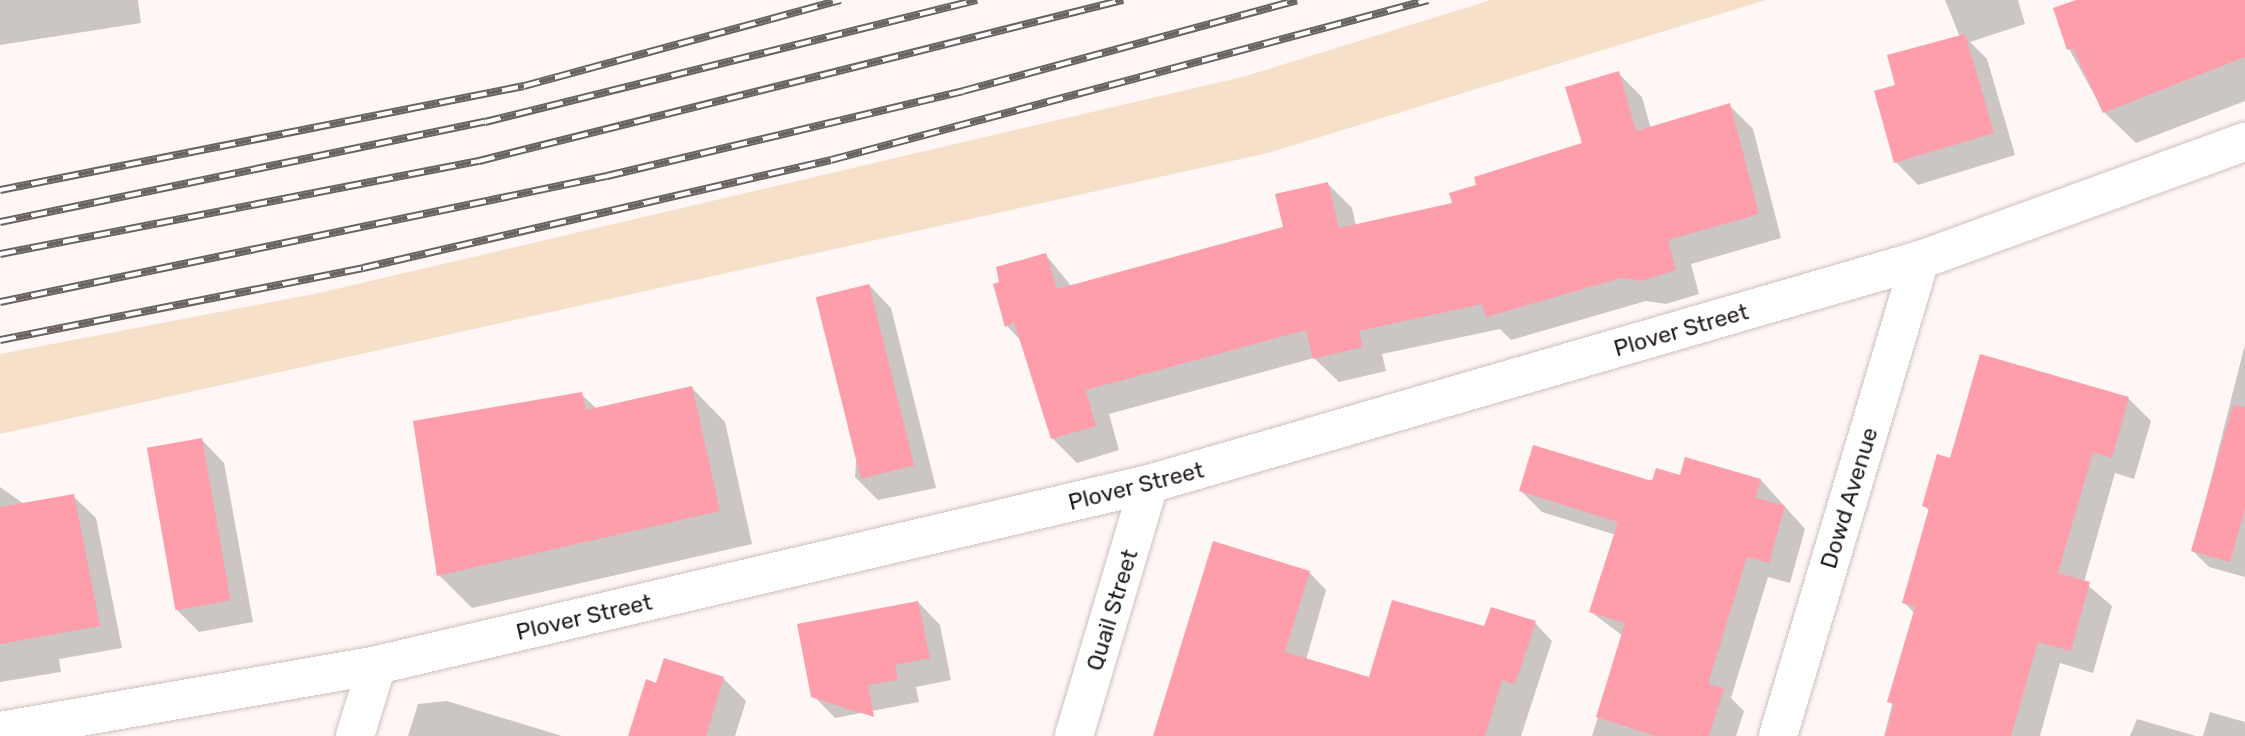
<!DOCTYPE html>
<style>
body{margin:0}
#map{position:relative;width:2245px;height:736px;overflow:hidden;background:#fef7f6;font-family:Rubik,sans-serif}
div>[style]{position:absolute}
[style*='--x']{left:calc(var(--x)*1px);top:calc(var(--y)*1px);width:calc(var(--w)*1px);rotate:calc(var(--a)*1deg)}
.green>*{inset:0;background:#f7e0c9}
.shadow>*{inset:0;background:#0003}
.building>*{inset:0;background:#fe9eab;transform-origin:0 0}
.roads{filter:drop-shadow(0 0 2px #d0bfbc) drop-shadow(0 0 2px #d0bfbc)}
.street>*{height:38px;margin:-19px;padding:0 19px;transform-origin:19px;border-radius:19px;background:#fff}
.rail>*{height:8px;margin-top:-4px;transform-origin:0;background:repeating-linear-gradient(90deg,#fff 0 16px,#696362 0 32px);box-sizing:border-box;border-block:2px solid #696362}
span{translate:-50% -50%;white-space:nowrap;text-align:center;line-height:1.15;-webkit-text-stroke:5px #fff;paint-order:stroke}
.street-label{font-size:23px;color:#211b1a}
</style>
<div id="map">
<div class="green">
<i style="clip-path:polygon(1491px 0,1766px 0,1268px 153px,0 434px,0 354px,319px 293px,1246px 76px)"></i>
</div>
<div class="shadow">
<i style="clip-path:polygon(0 0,138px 0,141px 23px,0 45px)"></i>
<i style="clip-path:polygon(1945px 0,2018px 0,2025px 24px,1970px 42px,1987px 59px,2015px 155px,1918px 185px,1896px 162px,1898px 86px,1960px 37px)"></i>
<i style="clip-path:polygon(2081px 0,2245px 0,2245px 101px,2136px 143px,2104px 112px,2069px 49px)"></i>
<i style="clip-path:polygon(1618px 73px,1642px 97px,1651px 129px,1729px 105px,1753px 129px,1781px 238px,1691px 264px,1699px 294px,1666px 304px,1646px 301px,1511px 340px,1500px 329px,1382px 354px,1386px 371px,1339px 382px,1314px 358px,1109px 414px,1119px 450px,1077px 463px,1053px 439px,1022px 342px,1007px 326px,995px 285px,1046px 255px,1072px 287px,1285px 229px,1328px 184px,1352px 208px,1356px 226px,1454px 204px,1479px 186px,1584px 144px)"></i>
<i style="clip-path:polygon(869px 285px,891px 308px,936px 488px,878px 500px,855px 477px)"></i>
<i style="clip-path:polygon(2245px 344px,2245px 577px,2209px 567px,2193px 551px)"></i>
<i style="clip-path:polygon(692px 388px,725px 422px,752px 544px,472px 608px,439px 575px,581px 394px,597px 409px)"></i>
<i style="clip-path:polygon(2129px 399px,2151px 421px,2134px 479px,2115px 473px,2084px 582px,2112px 606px,2093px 673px,2060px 663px,2040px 736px,1884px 736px,1915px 614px,1904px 602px,1930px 511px,1924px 506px,1951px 460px)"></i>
<i style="clip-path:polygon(202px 440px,224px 463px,253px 622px,199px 632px,177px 610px)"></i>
<i style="clip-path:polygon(1681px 477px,1761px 480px,1805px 529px,1790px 583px,1768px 577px,1731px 698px,1744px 711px,1736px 736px,1592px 736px,1623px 636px,1591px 612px,1616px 535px,1542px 512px,1521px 491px)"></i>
<i style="clip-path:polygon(0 487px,24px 504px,73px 496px,96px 518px,122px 648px,59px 659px,61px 672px,0 682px)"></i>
<i style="clip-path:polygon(1309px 572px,1326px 590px,1306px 660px,1370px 679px,1485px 628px,1535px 623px,1552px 641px,1521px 736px,1155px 736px)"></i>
<i style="clip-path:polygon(918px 602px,940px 625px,951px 680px,916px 687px,919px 702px,835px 718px,813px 695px)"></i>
<i style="clip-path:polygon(723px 678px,746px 701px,735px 736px,630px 736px,658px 685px)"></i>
<i style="clip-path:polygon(447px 701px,562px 736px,408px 736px,418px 704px)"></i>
<i style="clip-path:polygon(2210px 712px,2245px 722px,2245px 736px,2203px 736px)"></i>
<i style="clip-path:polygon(2137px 719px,2196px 736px,2130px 736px)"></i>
</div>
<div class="building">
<i style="clip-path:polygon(2076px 0,2245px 0,2245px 57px,2103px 113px,2073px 48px,2067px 50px,2053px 8px)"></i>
<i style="clip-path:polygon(1965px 34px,1994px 133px,1894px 163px,1874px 91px,1895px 85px,1887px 55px)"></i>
<i style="clip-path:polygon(1619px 71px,1636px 131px,1730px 103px,1759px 214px,1668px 240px,1676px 270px,1641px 281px,1621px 278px,1486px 317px,1482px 304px,1359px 331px,1363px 347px,1313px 359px,1306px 330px,1086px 390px,1096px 426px,1051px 439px,1014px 322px,1005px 327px,993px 284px,999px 282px,996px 267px,1046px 253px,1057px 289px,1283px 227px,1275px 194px,1328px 182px,1339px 228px,1452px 203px,1449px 193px,1476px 185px,1474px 177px,1582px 143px,1565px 87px)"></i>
<i style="left:869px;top:284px;width:187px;height:55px;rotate:76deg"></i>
<i style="clip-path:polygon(1980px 354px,2129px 397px,2112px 458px,2093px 452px,2058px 573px,2090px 582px,2071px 651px,2038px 642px,2011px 736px,1885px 736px,1894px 704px,1887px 702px,1915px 607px,1902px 603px,1929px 508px,1922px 506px,1937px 454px,1950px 458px)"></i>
<i style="clip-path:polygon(692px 386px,720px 511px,437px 576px,413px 421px,582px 392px,586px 410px)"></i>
<i style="clip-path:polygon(2233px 405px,2245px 407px,2245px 509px,2230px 562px,2191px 551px)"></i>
<i style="left:202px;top:438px;width:165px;height:56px;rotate:80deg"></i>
<i style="clip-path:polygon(1533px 445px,1652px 481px,1656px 468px,1680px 475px,1685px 457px,1761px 479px,1756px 498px,1785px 506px,1769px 563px,1747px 557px,1708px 684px,1724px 688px,1709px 736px,1656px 736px,1596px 717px,1625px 623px,1589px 612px,1618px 522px,1519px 491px)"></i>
<i style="clip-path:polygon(74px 494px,100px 626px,0 644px,0 507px)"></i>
<i style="clip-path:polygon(1213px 541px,1310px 571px,1285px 652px,1369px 677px,1392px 600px,1484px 626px,1491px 607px,1536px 621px,1515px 684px,1502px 680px,1485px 736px,1153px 736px)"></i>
<i style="clip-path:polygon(918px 601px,930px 658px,895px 665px,898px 680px,868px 685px,874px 717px,811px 697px,797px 624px)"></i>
<i style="clip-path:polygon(664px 658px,724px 677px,706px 736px,628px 736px,646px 679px,656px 683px)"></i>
</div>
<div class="roads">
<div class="street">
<i style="--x:0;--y:731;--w:383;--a:-9.9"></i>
<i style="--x:377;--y:665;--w:793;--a:-13.2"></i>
<i style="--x:1149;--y:484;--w:803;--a:-16.2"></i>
<i style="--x:1920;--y:260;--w:346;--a:-20"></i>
<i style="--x:355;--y:736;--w:74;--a:-72.8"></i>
<i style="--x:1074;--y:736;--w:263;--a:-73.4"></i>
<i style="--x:1778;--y:736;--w:497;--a:-73.4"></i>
</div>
</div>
<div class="rail">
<i style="--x:0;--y:190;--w:534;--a:-11.23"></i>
<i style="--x:524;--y:86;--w:328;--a:-15.2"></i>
<i style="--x:0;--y:222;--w:495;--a:-11.7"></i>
<i style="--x:485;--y:122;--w:507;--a:-13.93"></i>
<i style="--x:0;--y:254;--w:488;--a:-11"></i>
<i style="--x:479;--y:161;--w:664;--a:-14.04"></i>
<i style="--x:0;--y:302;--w:620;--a:-11.73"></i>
<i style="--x:607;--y:176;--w:366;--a:-13.4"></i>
<i style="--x:963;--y:91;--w:346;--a:-15.2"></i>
<i style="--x:0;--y:340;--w:370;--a:-11.2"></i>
<i style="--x:363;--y:268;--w:480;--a:-13"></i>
<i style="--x:831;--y:160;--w:618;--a:-15"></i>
</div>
<div class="street-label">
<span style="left:1681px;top:330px;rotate:-16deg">Plover Street</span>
<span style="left:1136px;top:486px;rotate:-14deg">Plover Street</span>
<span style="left:1849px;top:498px;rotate:-73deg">Dowd Avenue</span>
<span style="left:1112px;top:610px;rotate:-73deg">Quail Street</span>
<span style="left:584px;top:617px;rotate:-13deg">Plover Street</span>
</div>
</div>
